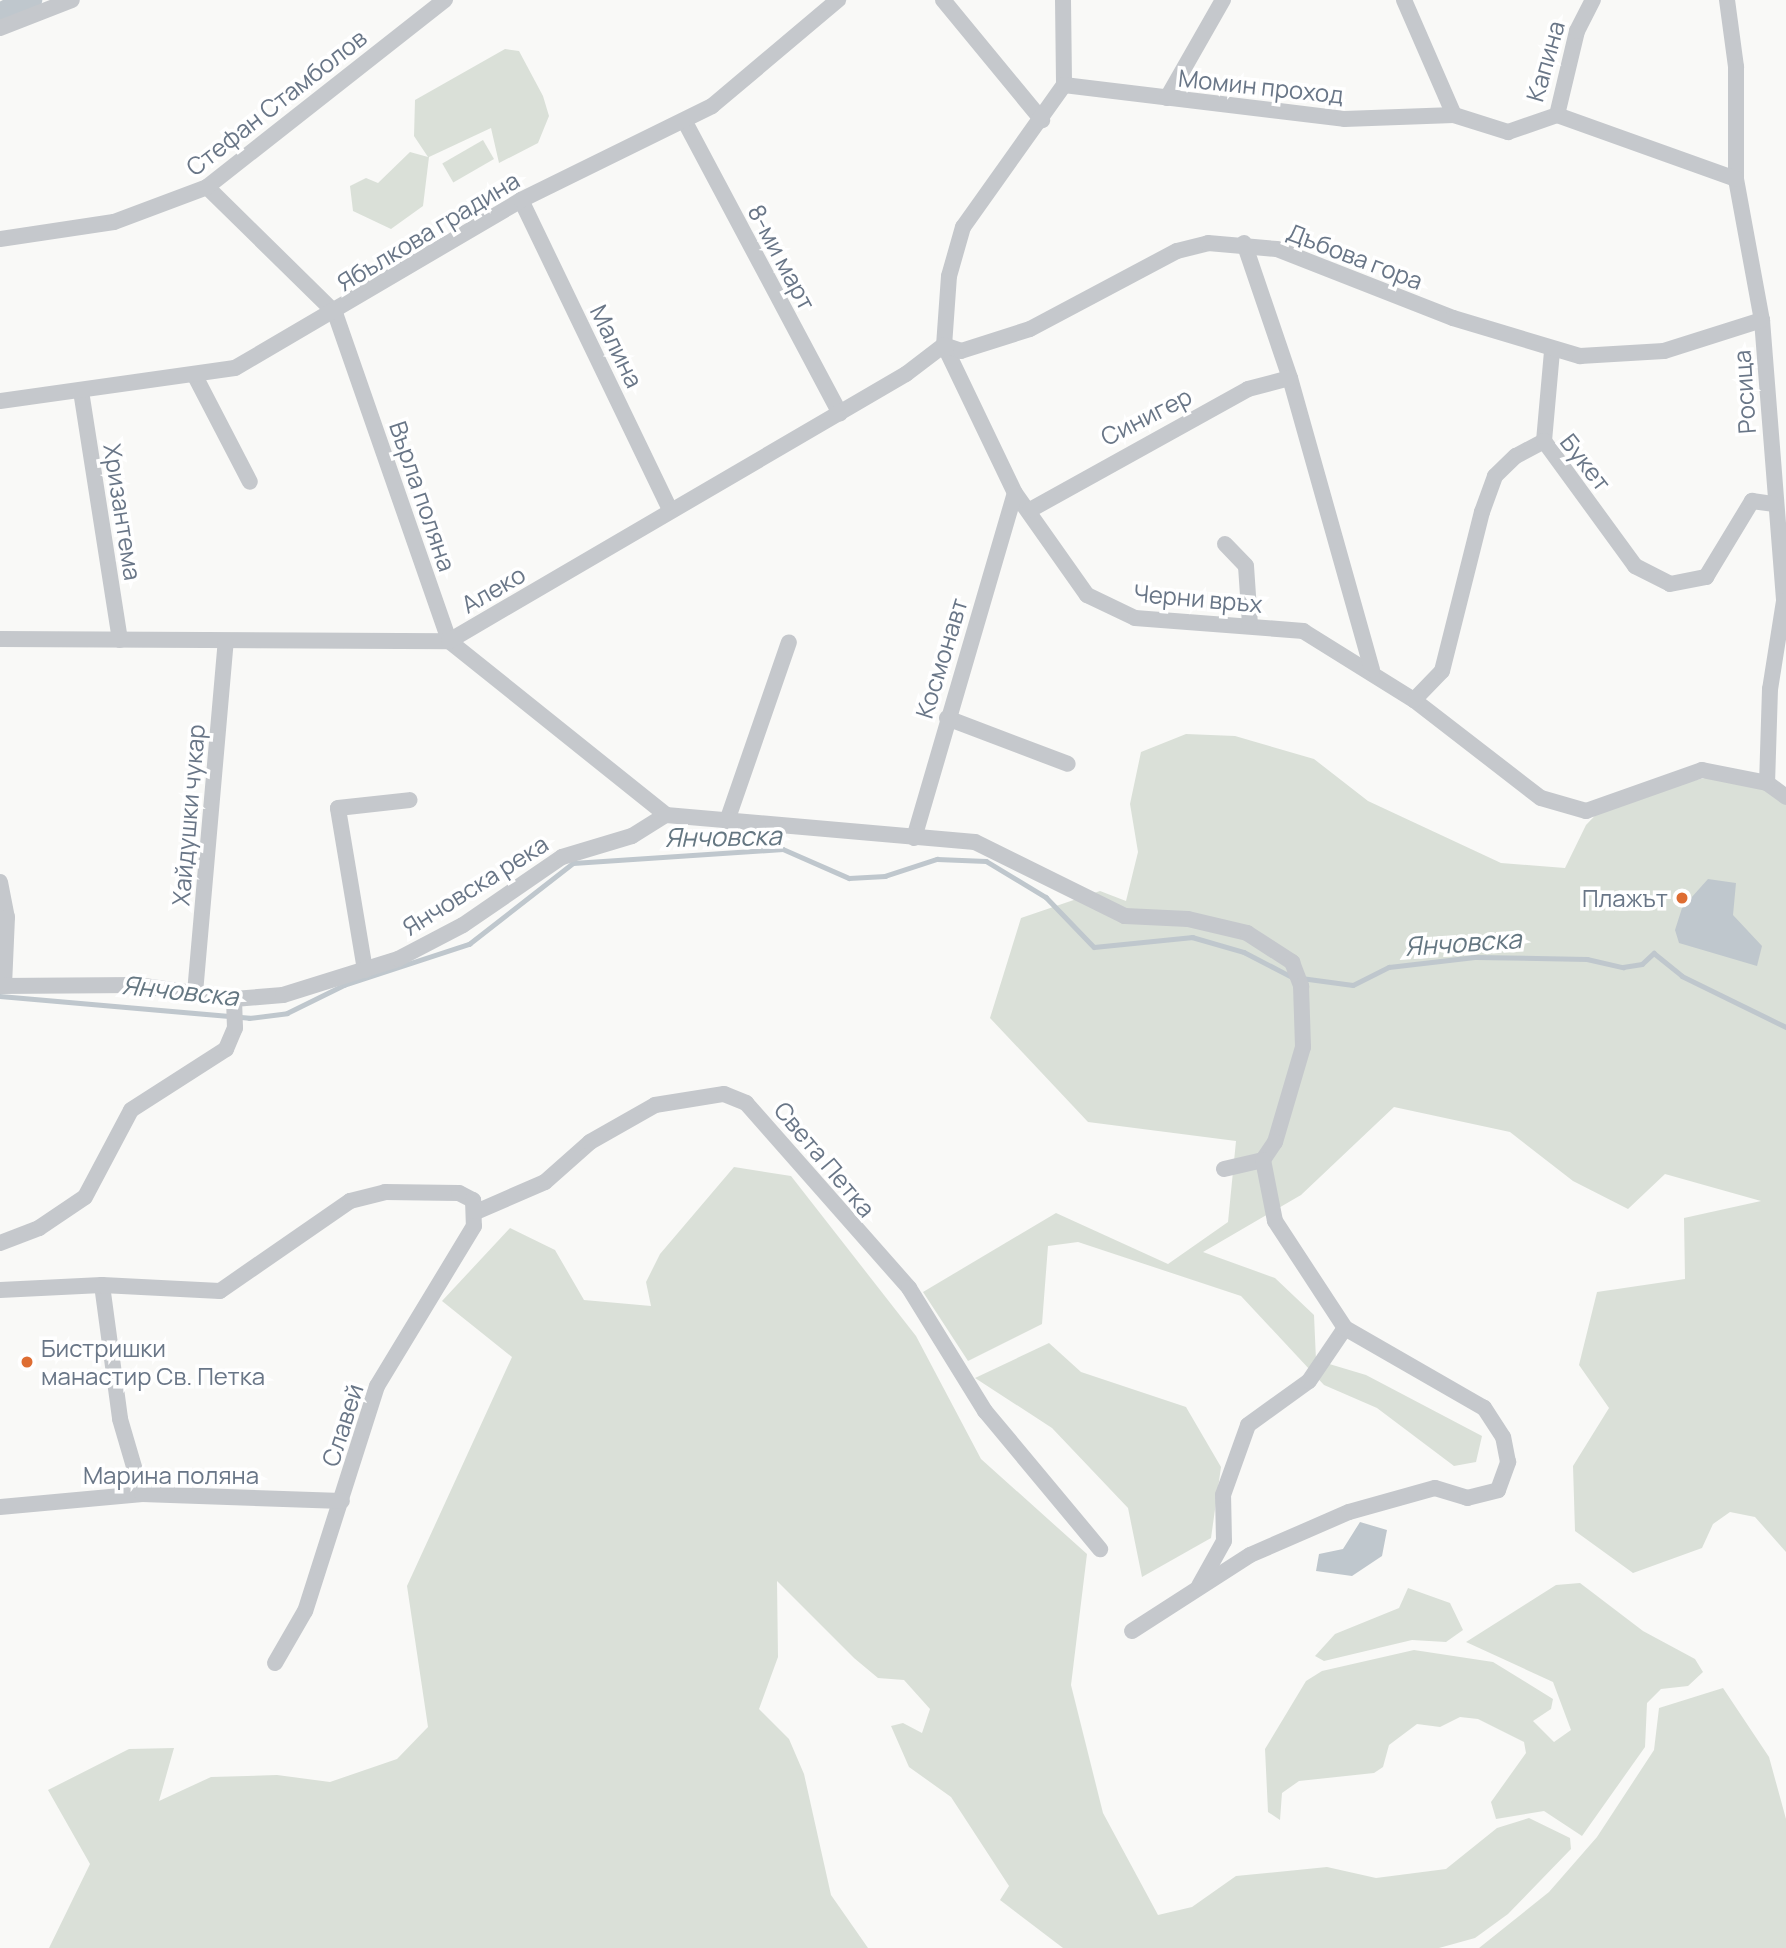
<!DOCTYPE html>
<meta charset="utf-8">
<style>
body{margin:0}
#map{position:relative;width:1786px;height:1948px;overflow:hidden;background:#f9f9f7;font-family:Manrope,sans-serif}
div>[style]{position:absolute}
[style*='--x']{left:calc(var(--x)*1px);top:calc(var(--y)*1px);width:calc(var(--w)*1px);rotate:calc(var(--a)*1deg)}
.green>*{inset:0;background:#dae0d8;transform-origin:0 0}
.water>*{inset:0;background:#bfc7cd}
.stream>*{height:4.5px;margin:-2.25px;padding:0 2.25px;transform-origin:2.25px;border-radius:2.25px;background:#bfc7cd}
.river>*{height:24px;margin:-12px;padding:0 12px;transform-origin:12px;border-radius:12px;background:#bfc7cd}
.minor>*{height:16px;margin:-8px;padding:0 8px;transform-origin:8px;border-radius:8px;background:#c5c8cc}
.dots>*{width:19px;height:19px;translate:-50% -50%;box-sizing:border-box;border:4px solid #fff;border-radius:50%}
span{translate:-50% -50%;white-space:nowrap;text-align:center;line-height:1.15;-webkit-text-stroke:7px #fff;paint-order:stroke}
.street-label{font-size:24px;color:#697687}
.poi-label{font-size:24px;color:#697687}
.right{translate:-100% -50%;text-align:right}
.left{translate:0 -50%;text-align:left}
.water-label{font-size:26px;color:#657782;font-style:italic}
</style>
<div id="map">
<div class="green">
<i style="clip-path:polygon(505px 49px,519px 51px,543px 96px,549px 116px,538px 143px,499px 163px,491px 128px,429px 157px,423px 206px,391px 229px,353px 211px,350px 186px,366px 178px,378px 183px,410px 152px,428px 157px,414px 136px,415px 100px)"></i>
<i style="left:483px;top:140px;width:22px;height:47px;rotate:60deg"></i>
<i style="clip-path:polygon(1186px 734px,1235px 736px,1314px 759px,1368px 801px,1501px 863px,1565px 868px,1586px 825px,1611px 799px,1714px 776px,1786px 790px,1786px 1552px,1755px 1517px,1730px 1512px,1713px 1524px,1702px 1548px,1633px 1573px,1575px 1531px,1573px 1466px,1609px 1408px,1579px 1365px,1597px 1292px,1685px 1279px,1684px 1218px,1761px 1201px,1665px 1174px,1628px 1209px,1573px 1181px,1510px 1132px,1394px 1107px,1301px 1195px,1203px 1252px,1275px 1278px,1314px 1315px,1316px 1360px,1366px 1375px,1482px 1436px,1476px 1462px,1454px 1466px,1377px 1408px,1324px 1385px,1241px 1296px,1078px 1242px,1048px 1246px,1042px 1324px,968px 1361px,923px 1292px,1056px 1213px,1168px 1264px,1228px 1222px,1236px 1141px,1088px 1122px,990px 1018px,1021px 918px,1100px 891px,1126px 901px,1138px 852px,1130px 804px,1141px 752px)"></i>
<i style="clip-path:polygon(734px 1167px,791px 1176px,916px 1336px,981px 1459px,1087px 1554px,1071px 1685px,1103px 1813px,1158px 1915px,1192px 1907px,1236px 1876px,1327px 1867px,1376px 1878px,1446px 1869px,1497px 1828px,1529px 1818px,1570px 1838px,1571px 1849px,1508px 1914px,1475px 1938px,1439px 1948px,1063px 1948px,1000px 1900px,1009px 1886px,951px 1797px,909px 1767px,891px 1726px,903px 1723px,922px 1733px,930px 1709px,904px 1680px,878px 1678px,854px 1658px,777px 1581px,778px 1657px,759px 1709px,789px 1739px,804px 1774px,831px 1895px,868px 1948px,49px 1948px,90px 1864px,48px 1790px,129px 1749px,174px 1748px,159px 1801px,211px 1777px,277px 1775px,330px 1782px,397px 1759px,428px 1727px,407px 1586px,512px 1357px,442px 1301px,510px 1228px,555px 1250px,584px 1300px,651px 1306px,646px 1282px,660px 1254px)"></i>
<i style="clip-path:polygon(1049px 1343px,1081px 1372px,1186px 1407px,1221px 1467px,1211px 1538px,1142px 1577px,1128px 1508px,1052px 1428px,975px 1378px)"></i>
<i style="clip-path:polygon(1580px 1583px,1643px 1631px,1695px 1659px,1703px 1672px,1688px 1686px,1661px 1689px,1647px 1703px,1645px 1747px,1582px 1836px,1544px 1811px,1496px 1819px,1491px 1802px,1526px 1753px,1524px 1742px,1478px 1719px,1460px 1717px,1440px 1727px,1417px 1724px,1389px 1745px,1383px 1767px,1374px 1773px,1299px 1781px,1282px 1793px,1280px 1820px,1268px 1812px,1265px 1749px,1306px 1681px,1322px 1671px,1414px 1650px,1493px 1662px,1553px 1699px,1551px 1709px,1533px 1721px,1554px 1742px,1571px 1730px,1553px 1682px,1466px 1642px,1556px 1585px)"></i>
<i style="clip-path:polygon(1408px 1588px,1450px 1603px,1463px 1630px,1446px 1642px,1412px 1640px,1324px 1661px,1315px 1656px,1335px 1634px,1399px 1608px)"></i>
<i style="clip-path:polygon(1723px 1688px,1769px 1757px,1786px 1819px,1786px 1948px,1479px 1948px,1549px 1892px,1597px 1837px,1654px 1750px,1659px 1708px)"></i>
</div>
<div class="water">
<i style="clip-path:polygon(1708px 879px,1736px 883px,1733px 915px,1762px 946px,1757px 966px,1679px 943px,1675px 930px,1682px 908px)"></i>
<i style="clip-path:polygon(1360px 1522px,1387px 1530px,1382px 1556px,1352px 1576px,1316px 1571px,1319px 1554px,1343px 1549px)"></i>
</div>
<div class="stream">
<i style="--x:1301;--y:978;--w:52;--a:7.7"></i>
<i style="--x:1353;--y:985;--w:40;--a:-26.6"></i>
<i style="--x:1389;--y:967;--w:88;--a:-6.6"></i>
<i style="--x:1476;--y:957;--w:111;--a:1"></i>
<i style="--x:1587;--y:959;--w:37;--a:13"></i>
<i style="--x:1623;--y:967;--w:19;--a:-9"></i>
<i style="--x:1642;--y:964;--w:16;--a:-43"></i>
<i style="--x:1654;--y:953;--w:36;--a:39"></i>
<i style="--x:1682;--y:976;--w:116;--a:26.1"></i>
<i style="--x:0;--y:996;--w:250;--a:5"></i>
<i style="--x:249;--y:1018;--w:38;--a:-7"></i>
<i style="--x:287;--y:1013;--w:64;--a:-26.2"></i>
<i style="--x:344;--y:985;--w:132;--a:-18.2"></i>
<i style="--x:469;--y:944;--w:132;--a:-37.9"></i>
<i style="--x:573;--y:863;--w:210;--a:-3.8"></i>
<i style="--x:783;--y:849;--w:72;--a:23.7"></i>
<i style="--x:849;--y:878;--w:36;--a:-3"></i>
<i style="--x:885;--y:876;--w:55;--a:-18.1"></i>
<i style="--x:937;--y:859;--w:49;--a:2.3"></i>
<i style="--x:986;--y:861;--w:70;--a:31"></i>
<i style="--x:1046;--y:897;--w:69;--a:46.2"></i>
<i style="--x:1094;--y:947;--w:99;--a:-5.8"></i>
<i style="--x:1192;--y:937;--w:54;--a:16.1"></i>
<i style="--x:1244;--y:952;--w:54;--a:27.5"></i>
</div>
<div class="river">
<i style="--x:0;--y:15;--w:34;--a:-27"></i>
</div>
<div class="minor">
<i style="--x:943;--y:0;--w:156;--a:50.5"></i>
<i style="--x:1063;--y:0;--w:85;--a:89.3"></i>
<i style="--x:1064;--y:85;--w:174;--a:125.4"></i>
<i style="--x:963;--y:227;--w:51;--a:105.9"></i>
<i style="--x:949;--y:276;--w:69;--a:94.1"></i>
<i style="--x:944;--y:345;--w:164;--a:64.4"></i>
<i style="--x:1015;--y:493;--w:125;--a:54.8"></i>
<i style="--x:1087;--y:595;--w:53;--a:25.6"></i>
<i style="--x:1135;--y:618;--w:169;--a:4.4"></i>
<i style="--x:1303;--y:631;--w:131;--a:31.9"></i>
<i style="--x:1414;--y:700;--w:160;--a:37.7"></i>
<i style="--x:1541;--y:798;--w:47;--a:16.1"></i>
<i style="--x:1586;--y:811;--w:123;--a:-19.5"></i>
<i style="--x:1702;--y:770;--w:66;--a:11.3"></i>
<i style="--x:1767;--y:783;--w:24;--a:36"></i>
<i style="--x:1404;--y:0;--w:125;--a:66.5"></i>
<i style="--x:1454;--y:115;--w:57;--a:17.5"></i>
<i style="--x:1508;--y:132;--w:52;--a:-19.1"></i>
<i style="--x:1557;--y:115;--w:86;--a:-76.6"></i>
<i style="--x:1577;--y:31;--w:35;--a:-63"></i>
<i style="--x:1727;--y:0;--w:68;--a:82.3"></i>
<i style="--x:1736;--y:67;--w:112;--a:90"></i>
<i style="--x:1736;--y:179;--w:143;--a:79.6"></i>
<i style="--x:1762;--y:320;--w:282;--a:85.5"></i>
<i style="--x:1784;--y:601;--w:89;--a:99"></i>
<i style="--x:1770;--y:689;--w:94;--a:91.8"></i>
<i style="--x:0;--y:28;--w:77;--a:-21.3"></i>
<i style="--x:1064;--y:85;--w:282;--a:6.9"></i>
<i style="--x:1344;--y:119;--w:110;--a:-2.1"></i>
<i style="--x:1167;--y:98;--w:113;--a:-60.3"></i>
<i style="--x:1557;--y:115;--w:190;--a:19.7"></i>
<i style="--x:685;--y:122;--w:330;--a:62"></i>
<i style="--x:207;--y:187;--w:180;--a:44.5"></i>
<i style="--x:335;--y:313;--w:347;--a:70.8"></i>
<i style="--x:449;--y:641;--w:278;--a:38.7"></i>
<i style="--x:521;--y:200;--w:345;--a:64.3"></i>
<i style="--x:0;--y:239;--w:115;--a:-8.5"></i>
<i style="--x:114;--y:222;--w:99;--a:-20.6"></i>
<i style="--x:207;--y:187;--w:303;--a:-38.2"></i>
<i style="--x:1244;--y:243;--w:143;--a:71.2"></i>
<i style="--x:1290;--y:378;--w:303;--a:74.3"></i>
<i style="--x:195;--y:376;--w:119;--a:62.6"></i>
<i style="--x:81;--y:391;--w:252;--a:81.1"></i>
<i style="--x:0;--y:401;--w:237;--a:-8"></i>
<i style="--x:235;--y:368;--w:332;--a:-30.4"></i>
<i style="--x:521;--y:200;--w:213;--a:-26.2"></i>
<i style="--x:712;--y:106;--w:165;--a:-40.1"></i>
<i style="--x:1544;--y:441;--w:90;--a:-84.9"></i>
<i style="--x:1030;--y:510;--w:249;--a:-29"></i>
<i style="--x:1248;--y:389;--w:43;--a:-14.7"></i>
<i style="--x:1225;--y:544;--w:30;--a:46"></i>
<i style="--x:1246;--y:566;--w:59;--a:86.1"></i>
<i style="--x:0;--y:639;--w:449;--a:0.3"></i>
<i style="--x:449;--y:641;--w:529;--a:-30.3"></i>
<i style="--x:906;--y:374;--w:48;--a:-37.3"></i>
<i style="--x:944;--y:345;--w:18;--a:19"></i>
<i style="--x:961;--y:351;--w:72;--a:-17.7"></i>
<i style="--x:1030;--y:329;--w:166;--a:-28"></i>
<i style="--x:1177;--y:251;--w:32;--a:-14"></i>
<i style="--x:1208;--y:243;--w:69;--a:5"></i>
<i style="--x:1277;--y:249;--w:189;--a:21.4"></i>
<i style="--x:1453;--y:318;--w:133;--a:16.7"></i>
<i style="--x:1580;--y:356;--w:84;--a:-3.4"></i>
<i style="--x:1664;--y:351;--w:103;--a:-17.6"></i>
<i style="--x:1414;--y:700;--w:40;--a:-46"></i>
<i style="--x:1442;--y:671;--w:164;--a:-75.9"></i>
<i style="--x:1482;--y:512;--w:38;--a:-70"></i>
<i style="--x:1495;--y:476;--w:29;--a:-44"></i>
<i style="--x:1516;--y:456;--w:32;--a:-28"></i>
<i style="--x:1544;--y:441;--w:155;--a:53.9"></i>
<i style="--x:1635;--y:566;--w:39;--a:27"></i>
<i style="--x:1670;--y:584;--w:37;--a:-11"></i>
<i style="--x:1706;--y:577;--w:89;--a:-58.8"></i>
<i style="--x:1752;--y:501;--w:21;--a:8"></i>
<i style="--x:947;--y:718;--w:129;--a:20.8"></i>
<i style="--x:727;--y:821;--w:189;--a:-70.9"></i>
<i style="--x:914;--y:838;--w:359;--a:-73.7"></i>
<i style="--x:0;--y:882;--w:36;--a:79"></i>
<i style="--x:7;--y:917;--w:69;--a:92.5"></i>
<i style="--x:365;--y:970;--w:164;--a:-99.5"></i>
<i style="--x:338;--y:808;--w:72;--a:-6.3"></i>
<i style="--x:0;--y:986;--w:137;--a:-0.4"></i>
<i style="--x:137;--y:985;--w:98;--a:8.2"></i>
<i style="--x:234;--y:999;--w:49;--a:-4.7"></i>
<i style="--x:283;--y:995;--w:121;--a:-17.4"></i>
<i style="--x:398;--y:959;--w:73;--a:-27.6"></i>
<i style="--x:463;--y:925;--w:120;--a:-34.5"></i>
<i style="--x:562;--y:857;--w:73;--a:-16.7"></i>
<i style="--x:632;--y:836;--w:40;--a:-32"></i>
<i style="--x:666;--y:815;--w:310;--a:5"></i>
<i style="--x:975;--y:842;--w:167;--a:26.3"></i>
<i style="--x:1125;--y:916;--w:63;--a:2.7"></i>
<i style="--x:1188;--y:919;--w:61;--a:13.3"></i>
<i style="--x:1247;--y:933;--w:54;--a:32.8"></i>
<i style="--x:1292;--y:962;--w:26;--a:69"></i>
<i style="--x:1301;--y:986;--w:61;--a:88.1"></i>
<i style="--x:1303;--y:1047;--w:99;--a:106.4"></i>
<i style="--x:1275;--y:1142;--w:22;--a:124"></i>
<i style="--x:1263;--y:1160;--w:40;--a:167"></i>
<i style="--x:195;--y:993;--w:353;--a:-85"></i>
<i style="--x:476;--y:1212;--w:75;--a:-23.5"></i>
<i style="--x:545;--y:1182;--w:60;--a:-41.6"></i>
<i style="--x:590;--y:1142;--w:75;--a:-29.6"></i>
<i style="--x:655;--y:1105;--w:70;--a:-9.1"></i>
<i style="--x:724;--y:1094;--w:24;--a:22"></i>
<i style="--x:746;--y:1103;--w:247;--a:48.6"></i>
<i style="--x:909;--y:1288;--w:145;--a:58.3"></i>
<i style="--x:985;--y:1411;--w:180;--a:50.2"></i>
<i style="--x:0;--y:1243;--w:42;--a:-21"></i>
<i style="--x:39;--y:1228;--w:55;--a:-34"></i>
<i style="--x:85;--y:1197;--w:98;--a:-62.1"></i>
<i style="--x:131;--y:1110;--w:113;--a:-32.7"></i>
<i style="--x:226;--y:1049;--w:23;--a:-67"></i>
<i style="--x:235;--y:1028;--w:29;--a:-92"></i>
<i style="--x:102;--y:1285;--w:135;--a:82.3"></i>
<i style="--x:120;--y:1419;--w:78;--a:73.7"></i>
<i style="--x:0;--y:1290;--w:102;--a:-2.8"></i>
<i style="--x:102;--y:1285;--w:118;--a:2.9"></i>
<i style="--x:220;--y:1291;--w:158;--a:-34.7"></i>
<i style="--x:350;--y:1201;--w:36;--a:-14"></i>
<i style="--x:385;--y:1192;--w:74;--a:0.8"></i>
<i style="--x:459;--y:1193;--w:16;--a:27"></i>
<i style="--x:473;--y:1200;--w:26;--a:88"></i>
<i style="--x:474;--y:1226;--w:187;--a:121.2"></i>
<i style="--x:377;--y:1386;--w:236;--a:107.7"></i>
<i style="--x:305;--y:1611;--w:60;--a:120"></i>
<i style="--x:0;--y:1507;--w:143;--a:-5.2"></i>
<i style="--x:142;--y:1494;--w:200;--a:2"></i>
<i style="--x:1199;--y:1586;--w:51;--a:-60.9"></i>
<i style="--x:1224;--y:1541;--w:46;--a:-91.2"></i>
<i style="--x:1223;--y:1495;--w:74;--a:-70.3"></i>
<i style="--x:1248;--y:1425;--w:75;--a:-35.8"></i>
<i style="--x:1309;--y:1381;--w:64;--a:-55.8"></i>
<i style="--x:1132;--y:1631;--w:140;--a:-32.8"></i>
<i style="--x:1250;--y:1555;--w:108;--a:-23.5"></i>
<i style="--x:1349;--y:1512;--w:89;--a:-15.6"></i>
<i style="--x:1435;--y:1488;--w:34;--a:17"></i>
<i style="--x:1467;--y:1498;--w:32;--a:-14"></i>
<i style="--x:1498;--y:1490;--w:30;--a:-70"></i>
<i style="--x:1508;--y:1462;--w:25;--a:-101"></i>
<i style="--x:1503;--y:1437;--w:35;--a:-123"></i>
<i style="--x:1484;--y:1408;--w:160;--a:-150.1"></i>
<i style="--x:1345;--y:1328;--w:128;--a:-123.2"></i>
<i style="--x:1275;--y:1221;--w:62;--a:-101.1"></i>
</div>
<div class="dots">
<i style="left:1682px;top:898px;background:#de6d32"></i>
<i style="left:27px;top:1362px;background:#de6d32"></i>
</div>
<div class="street-label">
<span style="left:1545px;top:61px;rotate:-74deg">Капина</span>
<span style="left:1261px;top:86px;rotate:6deg">Момин проход</span>
<span style="left:276px;top:102px;rotate:-38deg">Стефан Стамболов</span>
<span style="left:428px;top:231px;rotate:-31deg">Ябълкова градина</span>
<span style="left:1355px;top:256px;rotate:21deg">Дъбова гора</span>
<span style="left:782px;top:257px;rotate:62deg">8-ми март</span>
<span style="left:617px;top:346px;rotate:64deg">Малина</span>
<span style="left:1744px;top:392px;rotate:-94deg">Росица</span>
<span style="left:1146px;top:416px;rotate:-27deg">Синигер</span>
<span style="left:1586px;top:462px;rotate:52deg">Букет</span>
<span style="left:423px;top:496px;rotate:71deg">Върла поляна</span>
<span style="left:123px;top:512px;rotate:81deg">Хризантема</span>
<span style="left:493px;top:589px;rotate:-30deg">Алеко</span>
<span style="left:1198px;top:598px;rotate:5deg">Черни връх</span>
<span style="left:941px;top:658px;rotate:-73deg">Космонавт</span>
<span style="left:188px;top:815px;rotate:-85deg">Хайдушки чукар</span>
<span style="left:475px;top:885px;rotate:-32deg">Янчовска река</span>
<span style="left:825px;top:1159px;rotate:50deg">Света Петка</span>
<span style="left:342px;top:1425px;rotate:-72deg">Славей</span>
<span style="left:171px;top:1475px">Марина поляна</span>
</div>
<div class="poi-label">
<span class="right" style="left:1668px;top:898px">Плажът</span>
<span class="left" style="left:41px;top:1362px">Бистришки<br>манастир Св. Петка</span>
</div>
<div class="water-label">
<span style="left:723px;top:837px;rotate:-1deg">Янчовска</span>
<span style="left:1463px;top:943px;rotate:-4deg">Янчовска</span>
<span style="left:180px;top:991px;rotate:6deg">Янчовска</span>
</div>
</div>
